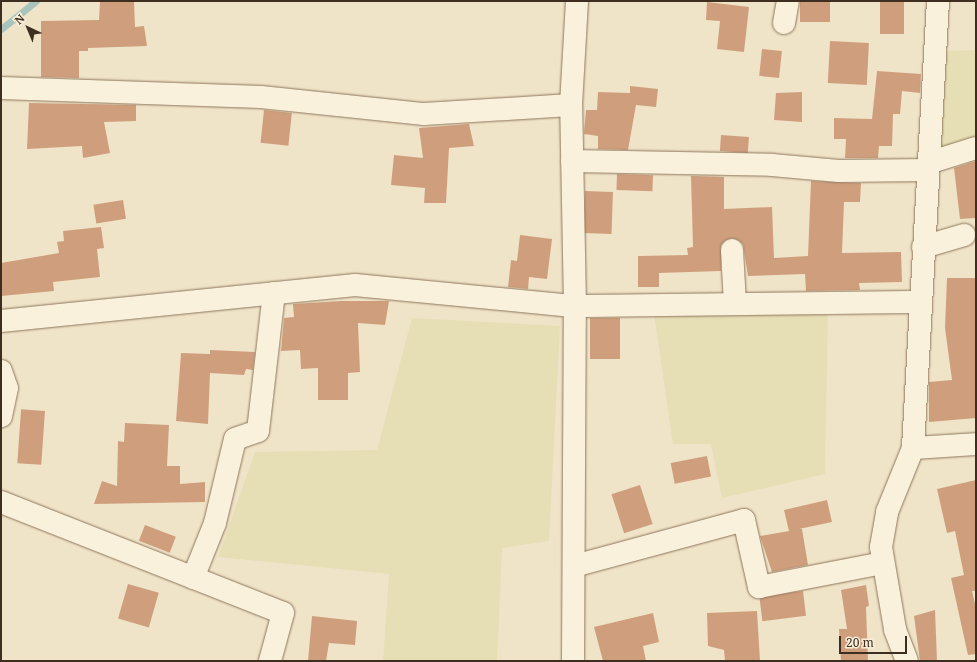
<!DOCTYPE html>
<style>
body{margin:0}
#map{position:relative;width:977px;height:662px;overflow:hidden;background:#f0e4c8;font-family:"Noto Serif",serif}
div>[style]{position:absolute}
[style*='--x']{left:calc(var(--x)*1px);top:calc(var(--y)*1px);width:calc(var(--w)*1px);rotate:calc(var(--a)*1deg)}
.farmland>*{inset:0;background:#e6deb5}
.stream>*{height:7px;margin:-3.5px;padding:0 3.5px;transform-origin:3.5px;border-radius:3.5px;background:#a9c4bc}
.building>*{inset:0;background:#cf9f7d;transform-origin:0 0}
.roads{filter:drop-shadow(0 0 1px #8d765c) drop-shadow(0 0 1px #8d765c)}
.street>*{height:22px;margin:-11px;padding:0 11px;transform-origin:11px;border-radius:11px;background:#faf1dc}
span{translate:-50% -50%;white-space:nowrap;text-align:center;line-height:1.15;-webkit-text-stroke:3.5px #f7eed8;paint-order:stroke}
.frame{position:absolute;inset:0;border:2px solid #3d2e20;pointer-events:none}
.north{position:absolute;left:8px;top:8px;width:40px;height:40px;-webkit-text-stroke:3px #f7eed8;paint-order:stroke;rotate:316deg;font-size:11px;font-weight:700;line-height:16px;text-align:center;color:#3d2e20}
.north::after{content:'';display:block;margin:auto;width:14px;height:18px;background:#3d2e20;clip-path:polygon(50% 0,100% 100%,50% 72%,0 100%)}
.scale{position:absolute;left:839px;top:636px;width:68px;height:18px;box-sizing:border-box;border:2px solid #3d2e20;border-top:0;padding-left:5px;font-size:12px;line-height:14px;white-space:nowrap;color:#3d2e20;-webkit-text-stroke:3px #f7eed8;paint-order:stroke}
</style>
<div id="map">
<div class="farmland">
<i style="clip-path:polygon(976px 50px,976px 144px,936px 156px,945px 51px)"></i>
<i style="clip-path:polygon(828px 310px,825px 474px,722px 498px,711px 444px,673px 444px,654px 314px)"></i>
<i style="clip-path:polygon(412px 318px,560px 326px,549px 541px,502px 548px,497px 661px,383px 661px,389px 574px,218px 557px,255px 452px,377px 450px)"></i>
</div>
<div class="stream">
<i style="--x:1;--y:29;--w:45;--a:-38.7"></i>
</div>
<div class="building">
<i style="clip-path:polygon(100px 1px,134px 1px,135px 27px,144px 26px,147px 46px,88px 48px,88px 51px,79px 51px,79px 78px,41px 77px,41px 21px,99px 20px)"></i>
<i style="left:800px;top:1px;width:30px;height:21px"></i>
<i style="left:880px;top:1px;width:24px;height:33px"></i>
<i style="clip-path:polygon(707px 2px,749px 7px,744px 52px,717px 49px,720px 21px,706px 20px)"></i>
<i style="left:830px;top:41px;width:39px;height:42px;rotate:3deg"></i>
<i style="left:762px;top:49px;width:20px;height:27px;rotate:6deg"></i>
<i style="clip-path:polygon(877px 71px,921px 74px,920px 93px,902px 91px,900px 114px,893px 114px,892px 146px,879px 146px,878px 158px,845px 158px,846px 139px,834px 139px,834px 118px,872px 119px)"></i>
<i style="clip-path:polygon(630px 86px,658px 89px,656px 107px,636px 105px,628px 150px,598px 149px,598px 136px,584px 134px,586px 110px,597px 110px,598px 92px,630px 93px)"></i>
<i style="clip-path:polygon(802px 92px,802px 122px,774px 120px,776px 93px)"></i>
<i style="clip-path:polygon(29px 103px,136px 105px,136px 121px,104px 122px,110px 153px,83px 158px,82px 146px,27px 149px)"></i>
<i style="left:264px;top:110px;width:28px;height:33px;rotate:6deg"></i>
<i style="clip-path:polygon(469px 124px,474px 146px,449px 148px,446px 203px,424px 203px,425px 188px,391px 185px,394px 155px,423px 158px,419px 128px)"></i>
<i style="left:721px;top:135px;width:28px;height:16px;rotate:4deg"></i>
<i style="clip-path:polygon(976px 161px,976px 218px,960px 219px,954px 168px)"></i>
<i style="left:617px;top:174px;width:36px;height:16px;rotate:2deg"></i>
<i style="clip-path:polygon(691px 176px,724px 177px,724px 209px,772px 207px,774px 258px,808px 256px,811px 181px,861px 183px,860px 202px,844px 202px,842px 253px,901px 252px,902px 282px,859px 283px,860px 290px,806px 291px,805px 274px,748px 276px,743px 244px,732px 238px,721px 245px,721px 271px,659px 273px,659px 287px,638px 287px,638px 256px,688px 255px,687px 248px,693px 247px)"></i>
<i style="left:585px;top:191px;width:28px;height:42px;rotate:2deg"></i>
<i style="left:123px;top:200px;width:19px;height:30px;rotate:81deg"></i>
<i style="clip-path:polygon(101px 227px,104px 248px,97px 249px,100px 277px,53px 282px,54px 291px,1px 296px,1px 263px,59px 253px,57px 242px,64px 241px,63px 231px)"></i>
<i style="clip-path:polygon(520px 235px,552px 239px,547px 279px,529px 277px,528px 289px,508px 287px,511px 260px,517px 261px)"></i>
<i style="clip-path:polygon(947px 278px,975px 278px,976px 418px,929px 422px,929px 382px,952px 380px,945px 328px)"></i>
<i style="clip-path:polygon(341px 301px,389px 301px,385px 325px,358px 323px,360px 372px,348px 373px,348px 400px,318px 400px,318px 368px,301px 369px,300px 350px,281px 351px,284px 318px,294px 317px,293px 304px)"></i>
<i style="left:590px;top:318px;width:30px;height:41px"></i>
<i style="clip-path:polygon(210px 350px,255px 352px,253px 370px,246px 369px,244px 375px,210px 373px,208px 424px,176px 421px,181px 353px,210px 354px)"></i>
<i style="left:45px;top:411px;width:54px;height:24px;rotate:94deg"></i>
<i style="clip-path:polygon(125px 423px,169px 425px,167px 466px,180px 466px,180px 484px,205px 482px,205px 502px,94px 504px,102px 481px,117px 486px,118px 441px,124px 442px)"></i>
<i style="left:707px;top:456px;width:21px;height:37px;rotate:79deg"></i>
<i style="clip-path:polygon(976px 480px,976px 591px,972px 591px,976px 608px,976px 654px,968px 655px,951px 578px,964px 575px,955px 531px,947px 533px,937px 489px)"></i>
<i style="left:640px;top:485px;width:41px;height:30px;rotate:72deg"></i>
<i style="clip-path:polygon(827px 500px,832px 522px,799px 529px,802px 529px,808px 565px,772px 572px,760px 536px,789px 531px,784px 510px)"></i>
<i style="left:145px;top:525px;width:33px;height:17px;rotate:21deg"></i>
<i style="left:128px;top:584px;width:32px;height:36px;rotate:16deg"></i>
<i style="clip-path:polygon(866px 585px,869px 606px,866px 607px,868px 661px,841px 661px,839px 629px,847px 629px,841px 590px)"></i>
<i style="left:803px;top:591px;width:25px;height:44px;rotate:83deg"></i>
<i style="clip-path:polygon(935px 610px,937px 661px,920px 661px,914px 616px)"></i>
<i style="clip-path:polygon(757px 611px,760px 661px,725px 661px,724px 650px,708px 646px,707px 613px)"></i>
<i style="clip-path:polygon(653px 613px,659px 642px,643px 646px,646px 661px,603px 661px,594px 627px)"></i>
<i style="clip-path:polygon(312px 616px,357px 621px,355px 645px,329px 643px,326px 661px,308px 661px)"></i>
</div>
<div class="roads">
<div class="street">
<i style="--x:784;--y:23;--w:22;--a:-80"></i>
<i style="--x:1;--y:88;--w:260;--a:2"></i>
<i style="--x:261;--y:97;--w:164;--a:6"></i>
<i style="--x:424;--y:114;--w:147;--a:-3.5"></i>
<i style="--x:572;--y:161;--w:200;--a:1.1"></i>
<i style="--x:772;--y:165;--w:67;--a:5.1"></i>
<i style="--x:839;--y:171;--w:89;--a:-0.6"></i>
<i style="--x:928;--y:163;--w:50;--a:-17.4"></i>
<i style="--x:923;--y:247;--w:43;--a:-16.3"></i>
<i style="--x:732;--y:250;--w:54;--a:86.8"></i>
<i style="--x:1;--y:321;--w:356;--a:-5.8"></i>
<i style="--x:355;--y:285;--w:221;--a:5.5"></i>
<i style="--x:575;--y:306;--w:345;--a:-0.7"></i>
<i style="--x:1;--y:371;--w:18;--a:71"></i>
<i style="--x:7;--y:388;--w:29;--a:102"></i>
<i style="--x:913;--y:448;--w:63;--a:-3.6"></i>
<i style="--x:1;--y:502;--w:303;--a:21.5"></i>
<i style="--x:283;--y:613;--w:50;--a:105.2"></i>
<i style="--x:574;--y:566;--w:176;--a:-15.1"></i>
<i style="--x:744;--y:520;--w:69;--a:77.4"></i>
<i style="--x:759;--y:587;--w:126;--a:-11"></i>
<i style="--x:193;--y:578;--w:59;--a:-68.2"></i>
<i style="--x:215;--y:523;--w:86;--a:-76.6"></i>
<i style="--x:235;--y:439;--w:24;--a:-19"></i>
<i style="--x:258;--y:431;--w:139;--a:-83.4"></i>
<i style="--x:573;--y:661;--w:355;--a:-89.7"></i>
<i style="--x:575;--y:306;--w:201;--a:-91.1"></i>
<i style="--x:571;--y:105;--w:104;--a:-86.7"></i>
<i style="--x:907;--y:661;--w:34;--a:-111"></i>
<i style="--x:895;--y:629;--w:83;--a:-99.7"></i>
<i style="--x:881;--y:547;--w:36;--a:-80"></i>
<i style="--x:887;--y:512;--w:69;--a:-67.9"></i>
<i style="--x:913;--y:448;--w:448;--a:-86.8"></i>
</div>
</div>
<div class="frame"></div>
<div class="north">N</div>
<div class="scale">20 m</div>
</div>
